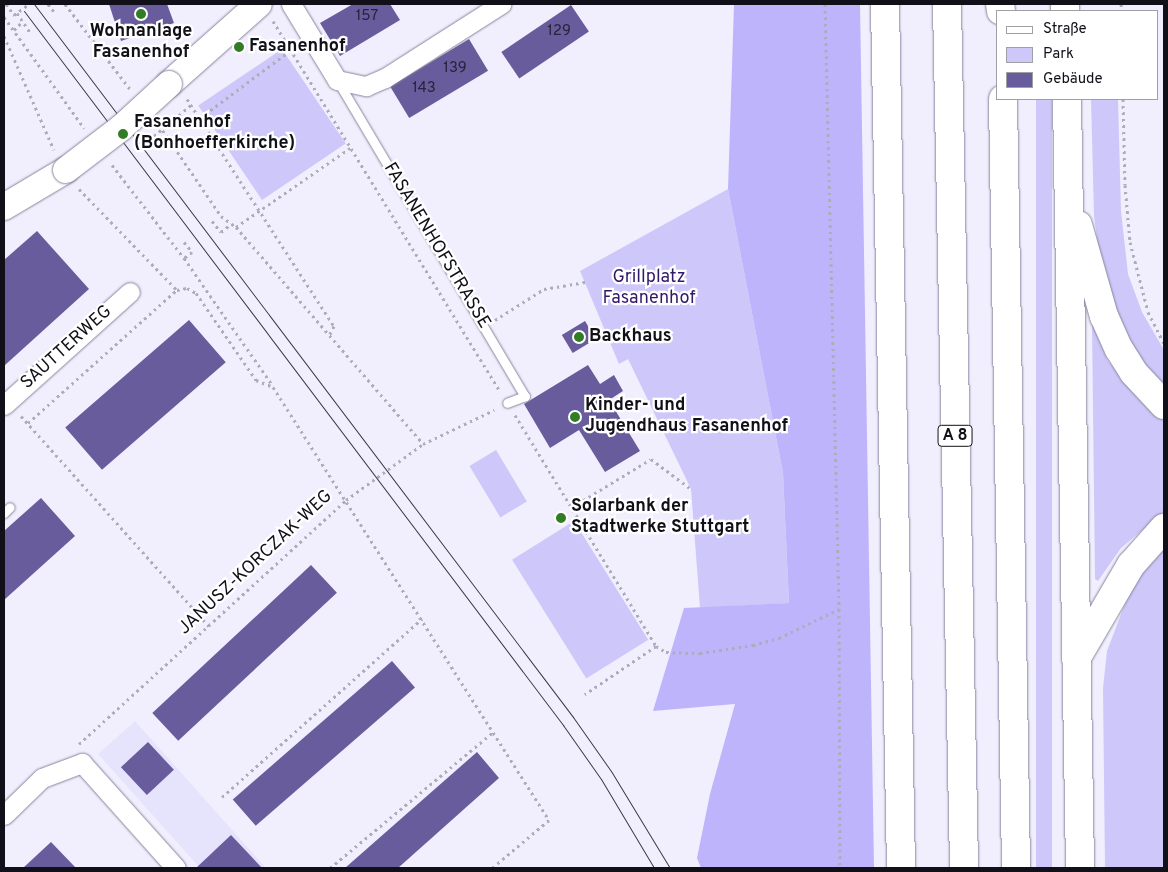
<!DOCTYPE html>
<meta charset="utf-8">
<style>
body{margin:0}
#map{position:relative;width:1168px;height:872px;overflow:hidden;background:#f1effe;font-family:Overpass,sans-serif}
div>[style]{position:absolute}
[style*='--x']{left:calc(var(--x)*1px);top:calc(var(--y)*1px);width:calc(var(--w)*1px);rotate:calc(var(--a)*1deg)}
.built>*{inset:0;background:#e6e3fc}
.green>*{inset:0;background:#cec7fa;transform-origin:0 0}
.forest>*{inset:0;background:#beb4fb}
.building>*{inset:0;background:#685c9c;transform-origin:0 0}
.path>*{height:3px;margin-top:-1.5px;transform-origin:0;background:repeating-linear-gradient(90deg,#adacb9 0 2.5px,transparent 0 6.5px)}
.roads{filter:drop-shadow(0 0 1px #87859b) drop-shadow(0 0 1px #87859b)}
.lane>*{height:9px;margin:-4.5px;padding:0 4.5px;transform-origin:4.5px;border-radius:4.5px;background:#fff}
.street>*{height:19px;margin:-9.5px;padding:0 9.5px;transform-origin:9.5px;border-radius:9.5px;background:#fff}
.secondary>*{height:26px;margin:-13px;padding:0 13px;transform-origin:13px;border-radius:13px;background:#fff}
.highway>*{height:28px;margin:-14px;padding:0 14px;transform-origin:14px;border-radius:14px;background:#fff}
.tram>*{height:1px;margin:-0.5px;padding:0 0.5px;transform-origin:0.5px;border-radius:0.5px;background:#3a3942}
.path-bridge>*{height:3px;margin-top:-1.5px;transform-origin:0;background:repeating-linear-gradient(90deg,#adacb9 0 2.5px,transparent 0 6.5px)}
.bridges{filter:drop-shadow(0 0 1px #87859b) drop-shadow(0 0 1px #87859b)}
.secondary-bridge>*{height:26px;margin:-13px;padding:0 13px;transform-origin:13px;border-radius:13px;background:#fff}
.dots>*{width:14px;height:14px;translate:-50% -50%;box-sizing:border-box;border:2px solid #fff;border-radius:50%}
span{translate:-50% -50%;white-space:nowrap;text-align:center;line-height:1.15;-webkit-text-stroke:4.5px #fff;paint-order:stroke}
.number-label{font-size:15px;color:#272339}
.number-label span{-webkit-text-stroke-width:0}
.shield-label span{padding:1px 4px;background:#fff;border:1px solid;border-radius:4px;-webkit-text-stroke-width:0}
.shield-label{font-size:16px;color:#111018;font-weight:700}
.poi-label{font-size:18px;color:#111018;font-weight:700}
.left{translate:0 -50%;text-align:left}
.street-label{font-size:18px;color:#111018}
.park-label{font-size:18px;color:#321969}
.frame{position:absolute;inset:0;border:5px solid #111018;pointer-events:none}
.legend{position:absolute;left:996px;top:10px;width:162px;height:90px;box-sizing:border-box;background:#fff;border:1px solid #a09fa3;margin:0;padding:6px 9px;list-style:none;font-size:15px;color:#111018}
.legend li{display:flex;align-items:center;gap:10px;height:25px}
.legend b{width:25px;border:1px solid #a09fa3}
</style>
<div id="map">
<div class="built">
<i style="clip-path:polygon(135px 721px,266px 868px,200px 868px,98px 754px)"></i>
</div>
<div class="green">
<i style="left:282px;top:49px;width:114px;height:101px;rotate:56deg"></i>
<i style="left:1036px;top:99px;width:16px;height:769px"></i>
<i style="clip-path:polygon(1091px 99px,1118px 99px,1121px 211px,1128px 274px,1142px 312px,1164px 350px,1164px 391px,1124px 339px,1101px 268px,1094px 216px)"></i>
<i style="clip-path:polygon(728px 189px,783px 473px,789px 603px,700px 608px,691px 489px,628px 359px,619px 364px,580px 271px)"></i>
<i style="clip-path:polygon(1092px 324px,1108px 361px,1130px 388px,1164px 421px,1164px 512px,1121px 548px,1098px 581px,1095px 579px)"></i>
<i style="left:496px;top:450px;width:60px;height:31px;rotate:59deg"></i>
<i style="left:574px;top:521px;width:140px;height:73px;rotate:58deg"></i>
<i style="clip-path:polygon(1164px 548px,1164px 868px,1105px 868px,1103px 688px,1107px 651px,1129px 593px,1142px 571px)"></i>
</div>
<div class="forest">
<i style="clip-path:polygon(734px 4px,860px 4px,874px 868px,701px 868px,697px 858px,710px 794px,735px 704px,653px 711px,684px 608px,789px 603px,783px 473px,728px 189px)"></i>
</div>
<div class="building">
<i style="clip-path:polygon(109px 4px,167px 4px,174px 23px,121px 41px)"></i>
<i style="clip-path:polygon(353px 4px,390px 4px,400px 20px,340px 56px,320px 23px)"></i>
<i style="left:571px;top:5px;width:32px;height:84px;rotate:56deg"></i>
<i style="left:469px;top:39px;width:37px;height:92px;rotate:59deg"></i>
<i style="clip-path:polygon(37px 231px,89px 289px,4px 366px,4px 260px)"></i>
<i style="left:189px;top:320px;width:56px;height:164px;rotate:49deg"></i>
<i style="left:585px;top:321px;width:21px;height:27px;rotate:59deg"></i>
<i style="clip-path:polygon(588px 365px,600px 384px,614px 375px,623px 391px,609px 400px,640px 451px,605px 472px,579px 430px,550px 448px,524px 404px)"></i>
<i style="clip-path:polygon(41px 498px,75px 536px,4px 600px,4px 531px)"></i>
<i style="left:311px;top:565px;width:38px;height:217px;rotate:47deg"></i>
<i style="left:392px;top:661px;width:35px;height:211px;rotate:49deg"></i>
<i style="left:148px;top:742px;width:38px;height:37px;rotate:47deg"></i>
<i style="clip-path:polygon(477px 752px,499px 778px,398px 868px,345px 868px)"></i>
<i style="clip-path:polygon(231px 835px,262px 868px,196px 868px)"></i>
<i style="clip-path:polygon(51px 842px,76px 868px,23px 868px)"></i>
</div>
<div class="path">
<i style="--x:6;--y:4;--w:14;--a:54"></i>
<i style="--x:14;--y:15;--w:19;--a:-36"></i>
<i style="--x:48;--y:4;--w:11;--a:52"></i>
<i style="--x:65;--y:4;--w:107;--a:52.6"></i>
<i style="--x:825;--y:4;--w:605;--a:88.67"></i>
<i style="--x:1121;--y:4;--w:7;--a:82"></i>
<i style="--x:17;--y:13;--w:23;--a:56"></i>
<i style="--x:4;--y:17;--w:137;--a:54.2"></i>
<i style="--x:273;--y:21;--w:434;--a:58.5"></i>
<i style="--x:14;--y:30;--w:11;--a:-45"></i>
<i style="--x:4;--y:36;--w:124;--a:66.3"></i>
<i style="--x:187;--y:99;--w:270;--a:57.1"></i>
<i style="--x:334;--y:326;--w:11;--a:117"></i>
<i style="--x:1123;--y:99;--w:86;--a:88.7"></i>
<i style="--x:1125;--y:185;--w:57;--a:85"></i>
<i style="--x:1130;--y:242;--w:72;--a:75.6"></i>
<i style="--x:1148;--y:312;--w:36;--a:63"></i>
<i style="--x:200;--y:118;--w:114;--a:-36.8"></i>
<i style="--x:159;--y:125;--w:110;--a:55.7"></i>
<i style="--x:221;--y:216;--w:19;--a:36"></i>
<i style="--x:236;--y:227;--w:286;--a:49.2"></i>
<i style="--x:423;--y:444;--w:79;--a:-25.6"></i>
<i style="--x:154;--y:136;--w:48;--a:-40"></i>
<i style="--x:112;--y:165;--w:118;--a:52.3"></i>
<i style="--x:184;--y:258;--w:156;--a:55.2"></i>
<i style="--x:79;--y:189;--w:141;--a:45.9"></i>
<i style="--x:177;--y:290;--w:10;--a:-11"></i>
<i style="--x:187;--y:288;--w:10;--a:29"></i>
<i style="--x:196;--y:293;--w:106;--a:55.4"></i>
<i style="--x:256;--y:380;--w:18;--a:22"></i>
<i style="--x:273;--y:387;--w:513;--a:57.49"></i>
<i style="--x:549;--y:820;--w:75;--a:139.9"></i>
<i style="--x:212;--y:221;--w:14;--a:51"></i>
<i style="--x:221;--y:232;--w:13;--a:-39"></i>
<i style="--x:236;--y:227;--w:139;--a:-34.7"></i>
<i style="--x:184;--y:242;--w:13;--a:51"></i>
<i style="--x:192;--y:252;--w:10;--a:143"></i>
<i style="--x:495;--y:320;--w:58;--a:-32.3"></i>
<i style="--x:544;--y:289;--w:42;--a:-9.7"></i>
<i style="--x:515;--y:415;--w:271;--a:58.6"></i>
<i style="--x:656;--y:646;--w:86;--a:145.9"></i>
<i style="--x:21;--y:416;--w:282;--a:48.2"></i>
<i style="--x:28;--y:423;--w:200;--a:-41.8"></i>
<i style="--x:572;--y:507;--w:92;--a:-31.3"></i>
<i style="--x:651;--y:459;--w:50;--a:36.9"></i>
<i style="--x:656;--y:646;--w:12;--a:31"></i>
<i style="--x:666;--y:652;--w:34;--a:2"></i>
<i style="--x:700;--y:653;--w:54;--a:-8.6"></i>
<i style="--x:753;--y:645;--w:27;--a:-15"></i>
<i style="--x:779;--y:638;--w:67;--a:-25.8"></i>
<i style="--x:839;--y:609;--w:259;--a:89.8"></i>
<i style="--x:79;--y:744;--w:362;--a:-42.4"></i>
<i style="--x:222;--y:797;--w:268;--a:-41.7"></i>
<i style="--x:330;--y:868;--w:212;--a:-39.8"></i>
</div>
<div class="roads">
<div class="lane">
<i style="--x:337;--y:80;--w:368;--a:59.3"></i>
<i style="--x:525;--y:396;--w:19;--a:159"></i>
<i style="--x:4;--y:513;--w:8;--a:-45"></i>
</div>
<div class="street">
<i style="--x:291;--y:4;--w:89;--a:58.8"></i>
<i style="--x:337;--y:80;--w:30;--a:12"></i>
<i style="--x:366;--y:86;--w:21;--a:-23"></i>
<i style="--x:385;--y:78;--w:138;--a:-32.5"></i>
<i style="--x:4;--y:405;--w:169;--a:-41.9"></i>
<i style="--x:4;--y:815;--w:53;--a:-44.2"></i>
<i style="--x:42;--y:778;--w:43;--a:-20.6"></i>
<i style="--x:82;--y:763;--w:141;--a:48.2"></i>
</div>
<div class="secondary">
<i style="--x:169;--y:84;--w:120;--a:-41.6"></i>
<i style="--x:4;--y:207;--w:72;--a:-30.8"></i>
</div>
<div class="highway">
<i style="--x:885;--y:4;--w:864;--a:88.94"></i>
<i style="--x:947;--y:4;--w:864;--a:88.87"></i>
<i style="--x:1000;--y:4;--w:7;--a:82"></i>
<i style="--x:1065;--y:4;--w:7;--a:90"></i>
<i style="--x:1003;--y:99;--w:769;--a:89.03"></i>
<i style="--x:1067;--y:99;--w:769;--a:89.03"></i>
<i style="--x:1078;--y:225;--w:95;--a:74.1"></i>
<i style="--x:1104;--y:316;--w:36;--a:66"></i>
<i style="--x:1119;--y:349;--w:28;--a:58"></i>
<i style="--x:1134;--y:373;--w:44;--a:46.8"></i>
<i style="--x:1076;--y:659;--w:109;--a:-59.7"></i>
<i style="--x:1131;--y:565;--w:50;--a:-48.3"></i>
</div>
</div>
<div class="tram">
<i style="--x:34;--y:4;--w:894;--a:52.91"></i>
<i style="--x:573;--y:717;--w:66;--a:54.9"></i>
<i style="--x:611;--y:771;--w:114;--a:58.7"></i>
<i style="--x:24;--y:11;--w:895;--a:52.95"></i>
<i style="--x:563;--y:725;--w:66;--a:54.9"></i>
<i style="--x:601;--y:779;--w:104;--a:59.2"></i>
</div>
<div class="path-bridge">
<i style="--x:346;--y:500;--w:95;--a:-36"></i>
</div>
<div class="bridges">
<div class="secondary-bridge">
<i style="--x:66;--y:170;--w:69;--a:-37.4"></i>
<i style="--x:121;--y:128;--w:65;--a:-42.5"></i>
</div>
</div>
<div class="dots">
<i style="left:141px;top:14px;background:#317c24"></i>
<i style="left:239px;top:47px;background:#317c24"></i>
<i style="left:123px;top:134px;background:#317c24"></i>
<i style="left:579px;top:337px;background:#317c24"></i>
<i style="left:575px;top:417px;background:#317c24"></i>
<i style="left:561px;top:518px;background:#317c24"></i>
</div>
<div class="number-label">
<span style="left:367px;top:17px">157</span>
<span style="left:559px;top:32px">129</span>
<span style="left:455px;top:69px">139</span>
<span style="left:424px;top:89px">143</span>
</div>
<div class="shield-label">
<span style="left:955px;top:436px">A 8</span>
</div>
<div class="poi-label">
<span style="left:141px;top:43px">Wohnanlage<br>Fasanenhof</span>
<span class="left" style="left:249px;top:47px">Fasanenhof</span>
<span class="left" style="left:134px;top:134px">Fasanenhof<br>(Bonhoefferkirche)</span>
<span class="left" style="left:589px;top:337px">Backhaus</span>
<span class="left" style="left:585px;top:417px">Kinder- und<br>Jugendhaus Fasanenhof</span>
<span class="left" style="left:571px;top:518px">Solarbank der<br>Stadtwerke Stuttgart</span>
</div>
<div class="street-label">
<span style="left:436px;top:246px;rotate:59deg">FASANENHOFSTRASSE</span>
<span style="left:67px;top:348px;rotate:-42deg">SAUTTERWEG</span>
<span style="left:256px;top:563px;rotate:-43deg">JANUSZ-KORCZAK-WEG</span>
</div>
<div class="park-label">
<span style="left:649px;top:289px">Grillplatz<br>Fasanenhof</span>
</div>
<div class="frame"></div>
<ul class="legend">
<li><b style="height:6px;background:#fff"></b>Straße</li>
<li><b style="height:14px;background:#cec7fa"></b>Park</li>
<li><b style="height:14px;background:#685c9c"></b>Gebäude</li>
</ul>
</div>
